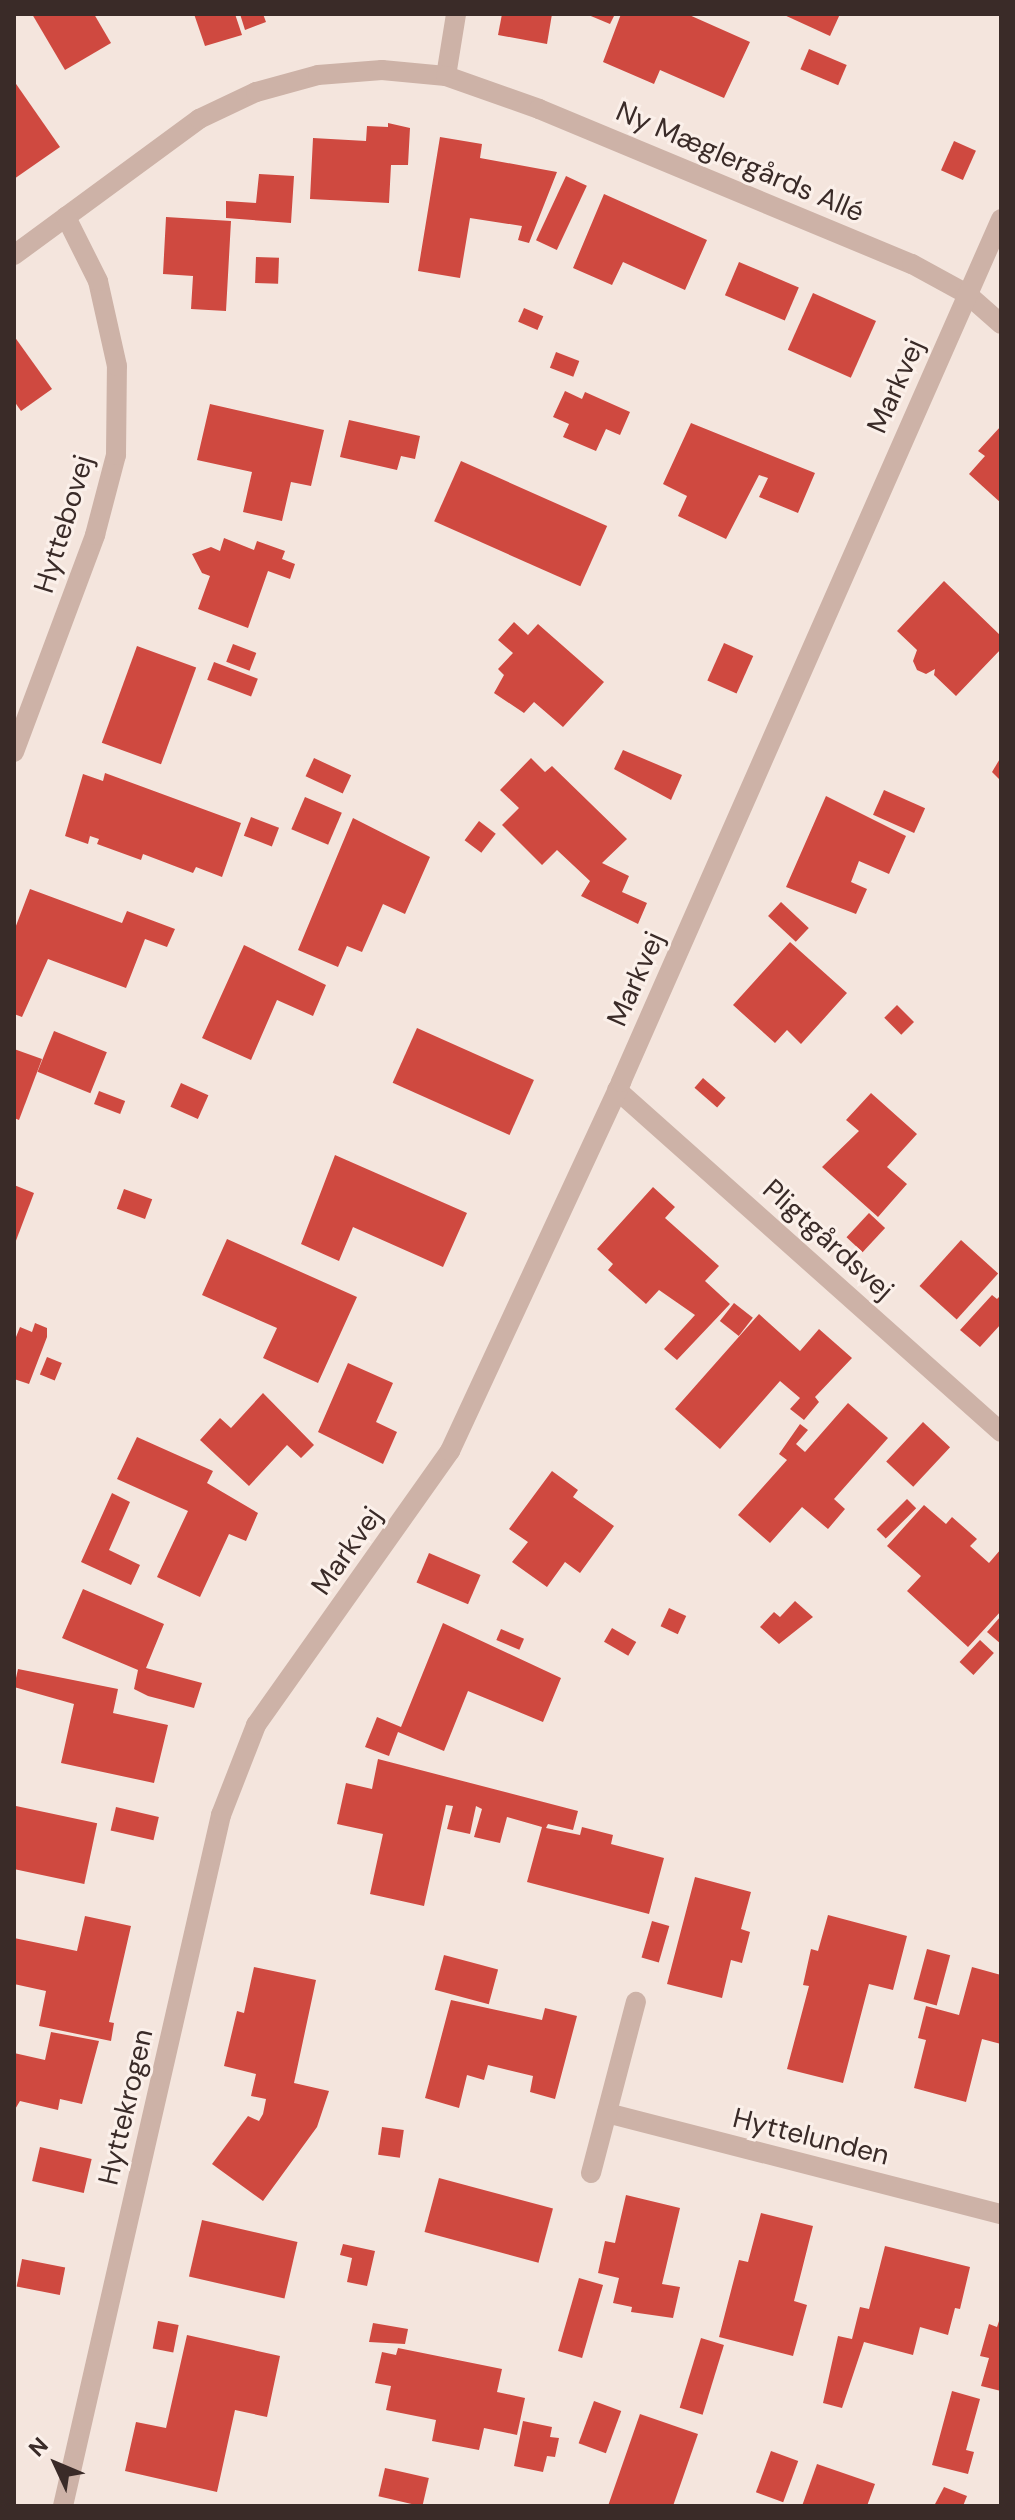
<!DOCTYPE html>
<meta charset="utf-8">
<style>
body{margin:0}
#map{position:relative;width:1015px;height:2520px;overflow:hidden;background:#f4e5dd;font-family:"DM Sans",sans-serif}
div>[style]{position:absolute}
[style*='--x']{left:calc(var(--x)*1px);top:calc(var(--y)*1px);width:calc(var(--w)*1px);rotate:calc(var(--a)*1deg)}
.building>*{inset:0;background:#cf4940;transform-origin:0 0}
.minor>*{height:20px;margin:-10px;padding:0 10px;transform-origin:10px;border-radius:10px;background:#cdb2a7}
span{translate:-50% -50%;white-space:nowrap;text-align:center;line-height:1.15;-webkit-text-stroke:6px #fbf0ea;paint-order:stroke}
.street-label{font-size:28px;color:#3a2b28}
.frame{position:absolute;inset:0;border:16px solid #3a2b28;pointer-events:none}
.north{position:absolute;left:16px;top:2424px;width:80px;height:80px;-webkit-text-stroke:6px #fbf0ea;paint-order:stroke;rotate:314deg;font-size:22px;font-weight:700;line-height:32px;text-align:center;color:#3a2b28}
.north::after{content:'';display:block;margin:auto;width:28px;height:36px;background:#3a2b28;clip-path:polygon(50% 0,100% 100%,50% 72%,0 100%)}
</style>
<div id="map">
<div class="building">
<i style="clip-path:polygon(32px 14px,94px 14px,111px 43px,65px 70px)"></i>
<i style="clip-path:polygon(194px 14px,235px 14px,242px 35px,205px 46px)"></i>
<i style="clip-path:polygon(240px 14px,263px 14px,266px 22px,245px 30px)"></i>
<i style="clip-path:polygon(502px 14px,552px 14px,547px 44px,498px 35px)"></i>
<i style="clip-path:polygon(586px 14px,615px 14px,610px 24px)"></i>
<i style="clip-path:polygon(621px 14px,687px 14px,750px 42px,724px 98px,660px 70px,654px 84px,603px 62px)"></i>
<i style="clip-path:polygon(782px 14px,840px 14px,830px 36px)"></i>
<i style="left:809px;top:49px;width:41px;height:22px;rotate:23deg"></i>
<i style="clip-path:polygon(14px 81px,60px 147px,14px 179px)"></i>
<i style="clip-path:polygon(388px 123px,410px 128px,408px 165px,391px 165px,389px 203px,310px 199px,313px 138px,366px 141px,367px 126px,388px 127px)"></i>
<i style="clip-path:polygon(440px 137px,482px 144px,480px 158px,557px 172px,529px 243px,518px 240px,522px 226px,470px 218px,460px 278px,418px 271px)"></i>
<i style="left:954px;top:141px;width:24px;height:32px;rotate:24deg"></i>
<i style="clip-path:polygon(259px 174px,294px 176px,291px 223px,226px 218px,226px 201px,256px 203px)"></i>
<i style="left:566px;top:176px;width:23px;height:71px;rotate:25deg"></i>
<i style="clip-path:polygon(604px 194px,707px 240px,685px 290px,623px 262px,612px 285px,573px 268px)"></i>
<i style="clip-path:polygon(166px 217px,231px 221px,226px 311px,191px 309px,193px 276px,163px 274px)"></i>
<i style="left:256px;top:257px;width:23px;height:26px;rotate:2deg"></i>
<i style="left:739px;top:262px;width:65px;height:36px;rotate:23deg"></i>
<i style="left:813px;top:293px;width:69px;height:62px;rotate:24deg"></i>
<i style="left:524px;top:308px;width:21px;height:15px;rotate:23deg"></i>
<i style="clip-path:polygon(14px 336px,52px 389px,21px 411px,14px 401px)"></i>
<i style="left:556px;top:352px;width:25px;height:17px;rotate:21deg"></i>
<i style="clip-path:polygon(565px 391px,582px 399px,585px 392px,630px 412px,620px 435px,606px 429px,596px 451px,563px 437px,569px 424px,553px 417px)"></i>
<i style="clip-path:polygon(210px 404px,324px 430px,311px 486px,291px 482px,282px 521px,243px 512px,252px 472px,197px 460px)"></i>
<i style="clip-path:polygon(349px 420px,420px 436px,415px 459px,401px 456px,397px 470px,340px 457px)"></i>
<i style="clip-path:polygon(691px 423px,815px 473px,798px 513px,759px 497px,768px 478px,759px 475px,726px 539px,678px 516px,687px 496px,663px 484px)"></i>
<i style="clip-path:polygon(1001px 426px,1001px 503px,969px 474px,985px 456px,978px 451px)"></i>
<i style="left:461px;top:461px;width:160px;height:66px;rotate:24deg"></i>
<i style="clip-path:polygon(224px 538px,254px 550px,257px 541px,285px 551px,282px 559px,295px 564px,290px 579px,268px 571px,248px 628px,198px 609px,210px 576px,202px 573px,192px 554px,211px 547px,220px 551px)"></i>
<i style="clip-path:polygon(944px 581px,1001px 636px,1001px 649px,956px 696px,934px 675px,935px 669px,926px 674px,917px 670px,913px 661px,917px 650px,897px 631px)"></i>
<i style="clip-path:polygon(514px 622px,528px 635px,538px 624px,604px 682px,563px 727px,534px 702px,524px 713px,494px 693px,504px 675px,498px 669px,513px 653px,498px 640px)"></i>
<i style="left:724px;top:643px;width:32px;height:41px;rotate:24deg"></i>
<i style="left:233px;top:644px;width:25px;height:19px;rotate:21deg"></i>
<i style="left:137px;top:646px;width:63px;height:103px;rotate:20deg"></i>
<i style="left:214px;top:662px;width:47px;height:19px;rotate:21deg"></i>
<i style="clip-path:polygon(623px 750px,682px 775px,671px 800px,614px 769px)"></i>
<i style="clip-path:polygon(1001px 757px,1001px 777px,999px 779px,992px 772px)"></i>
<i style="left:314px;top:758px;width:41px;height:20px;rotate:25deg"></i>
<i style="clip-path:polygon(531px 758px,545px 772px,552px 766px,627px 839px,602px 863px,629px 876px,622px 892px,647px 903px,638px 924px,581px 896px,590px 881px,557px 850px,542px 865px,502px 825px,519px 808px,500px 790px)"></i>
<i style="clip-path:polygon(105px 773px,241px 823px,222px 877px,196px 867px,193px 873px,143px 854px,141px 860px,97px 844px,99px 839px,90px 836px,88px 844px,65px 836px,83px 774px,103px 781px)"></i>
<i style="left:884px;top:790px;width:45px;height:27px;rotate:24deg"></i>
<i style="clip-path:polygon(826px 796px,906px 836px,889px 874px,859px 861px,851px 882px,867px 889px,856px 914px,786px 887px)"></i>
<i style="left:305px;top:797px;width:40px;height:35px;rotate:23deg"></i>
<i style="left:251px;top:817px;width:30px;height:20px;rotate:21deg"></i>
<i style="clip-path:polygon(353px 818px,430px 857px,405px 914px,383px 904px,362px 952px,347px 946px,338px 967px,298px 950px)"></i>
<i style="left:479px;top:821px;width:21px;height:24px;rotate:37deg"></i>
<i style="clip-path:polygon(30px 889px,122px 923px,127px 911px,175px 929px,167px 947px,145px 939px,126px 988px,48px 959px,22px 1017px,14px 1014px,14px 931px)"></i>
<i style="left:781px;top:902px;width:38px;height:19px;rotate:43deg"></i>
<i style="clip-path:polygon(790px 942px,847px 993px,801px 1044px,787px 1030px,775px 1043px,733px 1005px)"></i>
<i style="clip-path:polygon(244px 945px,326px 985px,313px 1016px,277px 1000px,251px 1060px,202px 1038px)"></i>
<i style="left:897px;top:1005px;width:24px;height:18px;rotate:45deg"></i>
<i style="left:417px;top:1028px;width:128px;height:60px;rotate:24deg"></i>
<i style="left:54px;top:1031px;width:57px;height:44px;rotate:22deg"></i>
<i style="clip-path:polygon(14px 1049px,42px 1059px,19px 1120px,14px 1118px)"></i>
<i style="left:703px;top:1078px;width:30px;height:13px;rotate:41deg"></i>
<i style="left:181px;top:1083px;width:30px;height:26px;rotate:24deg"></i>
<i style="left:99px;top:1091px;width:28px;height:14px;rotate:21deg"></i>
<i style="clip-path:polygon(871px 1093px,917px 1134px,887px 1167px,907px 1184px,878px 1217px,822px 1167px,859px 1131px,846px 1120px)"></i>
<i style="clip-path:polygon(335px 1155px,467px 1213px,443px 1267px,353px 1227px,339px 1261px,301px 1244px)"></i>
<i style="clip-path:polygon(14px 1185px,34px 1193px,14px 1246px)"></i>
<i style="clip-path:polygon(653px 1187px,675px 1207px,665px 1218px,719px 1266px,705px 1281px,730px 1304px,677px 1360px,664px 1349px,695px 1315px,659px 1290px,646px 1304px,608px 1270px,613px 1264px,597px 1249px)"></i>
<i style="left:124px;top:1189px;width:30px;height:21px;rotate:20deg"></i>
<i style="left:869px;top:1213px;width:22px;height:33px;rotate:43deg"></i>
<i style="clip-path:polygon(227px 1239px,357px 1297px,318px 1383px,263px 1358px,277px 1328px,202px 1295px)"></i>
<i style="left:961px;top:1240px;width:50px;height:62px;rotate:42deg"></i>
<i style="clip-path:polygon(992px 1295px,997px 1299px,1001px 1295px,1001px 1324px,980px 1347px,960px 1330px)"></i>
<i style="left:734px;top:1303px;width:24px;height:23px;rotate:38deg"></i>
<i style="clip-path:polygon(759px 1314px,800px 1351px,819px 1329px,852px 1358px,815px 1397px,819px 1402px,804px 1420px,790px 1409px,800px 1398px,780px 1381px,720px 1449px,675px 1409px)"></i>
<i style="clip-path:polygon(35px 1323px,47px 1328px,47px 1337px,29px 1384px,14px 1379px,14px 1342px,20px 1327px,32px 1332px)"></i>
<i style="left:47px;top:1357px;width:16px;height:19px;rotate:22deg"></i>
<i style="clip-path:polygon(348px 1363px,393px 1383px,376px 1422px,397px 1432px,383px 1464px,318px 1432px)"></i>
<i style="clip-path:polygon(263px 1393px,314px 1445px,301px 1458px,287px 1445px,249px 1486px,200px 1440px,220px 1418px,231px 1428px)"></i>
<i style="clip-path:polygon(848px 1403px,888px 1438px,834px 1499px,845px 1509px,828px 1529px,802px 1507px,770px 1543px,738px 1515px,787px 1460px,779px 1454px,800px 1424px,808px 1430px,796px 1444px,805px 1452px)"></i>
<i style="left:923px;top:1422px;width:37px;height:54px;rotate:43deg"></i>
<i style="clip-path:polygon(137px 1437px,213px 1471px,207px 1483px,258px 1513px,246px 1541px,229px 1534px,200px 1597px,157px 1577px,188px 1511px,117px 1479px)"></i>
<i style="clip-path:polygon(552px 1471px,578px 1490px,573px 1497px,614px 1526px,580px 1573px,565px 1562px,547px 1587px,512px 1562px,528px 1542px,509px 1529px)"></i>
<i style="clip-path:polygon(112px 1493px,130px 1502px,109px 1550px,140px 1565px,131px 1585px,81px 1562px)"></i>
<i style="left:907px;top:1499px;width:13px;height:43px;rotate:45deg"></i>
<i style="clip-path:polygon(924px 1505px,946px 1524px,952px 1517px,977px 1539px,970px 1546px,989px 1563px,1001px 1549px,1001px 1611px,968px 1647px,907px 1591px,921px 1576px,887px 1546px)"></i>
<i style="left:429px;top:1553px;width:56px;height:32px;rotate:23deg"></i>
<i style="clip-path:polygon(83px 1589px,164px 1624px,146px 1668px,202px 1683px,194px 1708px,148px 1696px,134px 1689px,138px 1670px,62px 1638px)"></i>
<i style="clip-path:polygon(795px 1601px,813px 1617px,779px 1644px,760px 1627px,774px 1612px,780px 1617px)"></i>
<i style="left:669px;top:1608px;width:19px;height:20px;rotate:25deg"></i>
<i style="clip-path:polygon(1001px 1616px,1001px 1644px,987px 1632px)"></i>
<i style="clip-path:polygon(443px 1623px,561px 1678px,543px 1722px,468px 1691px,444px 1751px,398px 1732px,389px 1756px,365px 1747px,377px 1717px,401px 1727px)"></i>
<i style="left:612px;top:1628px;width:28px;height:16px;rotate:30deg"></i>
<i style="left:501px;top:1629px;width:25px;height:12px;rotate:23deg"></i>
<i style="left:980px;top:1640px;width:19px;height:30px;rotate:43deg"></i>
<i style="clip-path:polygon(18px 1669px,118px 1689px,113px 1713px,168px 1725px,154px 1783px,61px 1763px,74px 1704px,14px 1687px)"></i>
<i style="clip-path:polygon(378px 1759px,578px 1811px,573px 1830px,548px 1824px,546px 1828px,580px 1835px,582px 1827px,613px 1835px,611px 1844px,664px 1858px,649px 1914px,527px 1882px,542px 1827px,507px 1817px,500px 1843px,474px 1837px,482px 1809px,476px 1806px,470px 1834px,447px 1829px,453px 1806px,446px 1805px,424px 1906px,370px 1894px,383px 1834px,337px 1824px,346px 1783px,372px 1789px)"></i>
<i style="left:16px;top:1806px;width:83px;height:62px;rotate:12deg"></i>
<i style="left:116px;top:1807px;width:44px;height:24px;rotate:13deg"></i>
<i style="clip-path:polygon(695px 1877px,751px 1892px,741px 1929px,750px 1932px,742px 1963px,731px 1960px,722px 1998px,667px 1984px)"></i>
<i style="clip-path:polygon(828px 1915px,907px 1936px,893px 1990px,869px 1984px,843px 2083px,787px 2069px,809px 1986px,803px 1985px,811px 1949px,818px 1951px)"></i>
<i style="clip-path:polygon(85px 1916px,131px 1926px,109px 2022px,114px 2023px,111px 2041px,39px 2026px,46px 1991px,14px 1984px,14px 1938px,77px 1951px)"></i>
<i style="left:652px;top:1921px;width:18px;height:38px;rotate:16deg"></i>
<i style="left:927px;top:1949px;width:24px;height:52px;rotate:15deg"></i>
<i style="left:444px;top:1955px;width:56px;height:36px;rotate:15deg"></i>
<i style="clip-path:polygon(254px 1967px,316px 1980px,294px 2083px,329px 2091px,317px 2127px,263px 2201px,212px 2164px,248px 2116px,259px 2121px,263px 2114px,266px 2099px,251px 2096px,256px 2074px,224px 2066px,237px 2011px,244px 2013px)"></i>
<i style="clip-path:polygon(972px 1967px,1001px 1975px,1001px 2044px,982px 2039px,966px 2102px,914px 2088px,926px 2040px,918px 2038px,926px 2006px,959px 2015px)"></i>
<i style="clip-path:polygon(451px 2000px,542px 2020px,545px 2008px,577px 2016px,555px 2099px,530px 2092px,533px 2076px,488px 2065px,484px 2080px,467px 2075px,459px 2108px,425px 2098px)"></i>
<i style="clip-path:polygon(51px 2032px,99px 2041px,82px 2104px,60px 2099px,58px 2110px,20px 2101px,14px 2111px,14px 2053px,45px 2060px)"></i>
<i style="left:382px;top:2127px;width:22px;height:28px;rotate:8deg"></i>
<i style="left:40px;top:2147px;width:53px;height:35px;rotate:13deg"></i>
<i style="left:439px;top:2178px;width:118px;height:56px;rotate:15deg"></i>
<i style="clip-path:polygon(626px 2195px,680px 2208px,662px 2284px,680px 2287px,673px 2318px,631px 2312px,632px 2307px,613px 2303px,619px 2278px,598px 2273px,605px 2241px,615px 2243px)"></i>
<i style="clip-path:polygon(761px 2213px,813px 2226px,794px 2301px,807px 2305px,793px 2356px,719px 2337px,739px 2260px,748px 2262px)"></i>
<i style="left:202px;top:2220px;width:98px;height:58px;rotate:13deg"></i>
<i style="clip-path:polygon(343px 2244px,375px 2251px,367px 2286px,347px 2282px,352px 2258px,340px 2255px)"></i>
<i style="clip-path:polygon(885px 2246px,970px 2267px,960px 2309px,955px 2308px,948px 2335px,920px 2327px,913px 2355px,864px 2342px,842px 2408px,823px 2403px,838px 2336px,852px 2339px,860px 2307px,869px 2309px)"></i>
<i style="left:22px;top:2259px;width:44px;height:28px;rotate:11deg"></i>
<i style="left:579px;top:2278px;width:25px;height:76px;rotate:16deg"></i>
<i style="clip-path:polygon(1001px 2315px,1001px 2391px,981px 2386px,989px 2358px,980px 2356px,989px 2324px,997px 2327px)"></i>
<i style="left:158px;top:2321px;width:21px;height:28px;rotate:11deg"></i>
<i style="clip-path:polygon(373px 2323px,408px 2329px,405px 2344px,369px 2342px)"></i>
<i style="clip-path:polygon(187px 2335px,280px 2356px,267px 2417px,235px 2410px,217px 2492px,125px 2471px,136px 2422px,166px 2428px)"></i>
<i style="left:701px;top:2338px;width:24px;height:73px;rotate:17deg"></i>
<i style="clip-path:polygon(398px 2348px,502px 2369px,497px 2392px,525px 2398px,517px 2435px,484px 2428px,479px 2450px,432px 2441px,436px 2420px,386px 2410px,391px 2386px,375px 2383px,382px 2352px,396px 2355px)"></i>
<i style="clip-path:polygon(952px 2391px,980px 2399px,966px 2450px,974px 2452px,968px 2474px,932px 2465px)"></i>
<i style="left:594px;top:2401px;width:29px;height:45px;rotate:20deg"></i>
<i style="clip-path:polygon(640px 2414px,698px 2434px,673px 2506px,608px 2506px)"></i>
<i style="clip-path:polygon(523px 2421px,552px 2427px,550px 2437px,559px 2438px,555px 2457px,547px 2456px,543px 2472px,514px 2466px)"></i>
<i style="left:771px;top:2451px;width:29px;height:44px;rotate:20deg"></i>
<i style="clip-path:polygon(817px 2464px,875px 2484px,867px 2506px,802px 2506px)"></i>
<i style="left:385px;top:2468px;width:45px;height:29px;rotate:13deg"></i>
<i style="clip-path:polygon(944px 2487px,967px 2496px,963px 2506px,934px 2506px)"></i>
</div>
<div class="minor">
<i style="--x:446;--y:76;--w:63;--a:-80.8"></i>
<i style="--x:14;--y:255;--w:230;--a:-36.3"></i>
<i style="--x:199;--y:119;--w:63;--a:-25.3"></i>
<i style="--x:256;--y:92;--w:64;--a:-15.3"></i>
<i style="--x:318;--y:75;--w:64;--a:-4.5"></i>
<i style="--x:382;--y:70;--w:64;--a:5.4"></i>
<i style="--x:446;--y:76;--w:99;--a:19.5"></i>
<i style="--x:539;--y:109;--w:404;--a:22.6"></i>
<i style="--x:912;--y:264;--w:63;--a:28.6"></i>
<i style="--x:967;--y:294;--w:45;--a:41.4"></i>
<i style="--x:14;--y:752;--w:232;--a:-69.5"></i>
<i style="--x:95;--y:535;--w:83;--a:-75.3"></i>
<i style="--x:116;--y:455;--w:89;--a:-89.4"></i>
<i style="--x:117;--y:366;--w:87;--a:-102.6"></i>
<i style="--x:98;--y:281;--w:72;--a:-116.6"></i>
<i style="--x:617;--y:1090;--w:514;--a:41.69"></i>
<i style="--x:607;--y:2113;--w:407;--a:14.4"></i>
<i style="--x:591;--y:2173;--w:177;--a:-75.3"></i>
<i style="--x:63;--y:2506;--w:709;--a:-77.12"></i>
<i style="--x:221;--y:1815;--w:97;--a:-68.7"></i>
<i style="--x:256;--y:1725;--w:336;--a:-54.7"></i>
<i style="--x:450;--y:1451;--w:407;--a:-65.1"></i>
<i style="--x:621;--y:1082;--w:943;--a:-66.23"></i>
</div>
<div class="street-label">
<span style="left:740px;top:162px;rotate:23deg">Ny Mæglergårds Allé</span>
<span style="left:896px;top:386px;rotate:-66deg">Markvej</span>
<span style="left:64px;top:524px;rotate:-73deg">Hyttebovej</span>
<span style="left:636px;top:979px;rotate:-66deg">Markvej</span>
<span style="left:828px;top:1240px;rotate:42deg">Pligtgårdsvej</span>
<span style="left:347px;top:1551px;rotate:-55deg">Markvej</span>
<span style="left:126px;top:2107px;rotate:-77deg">Hyttekrogen</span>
<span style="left:811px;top:2137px;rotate:14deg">Hyttelunden</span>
</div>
<div class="frame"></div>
<div class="north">N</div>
</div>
